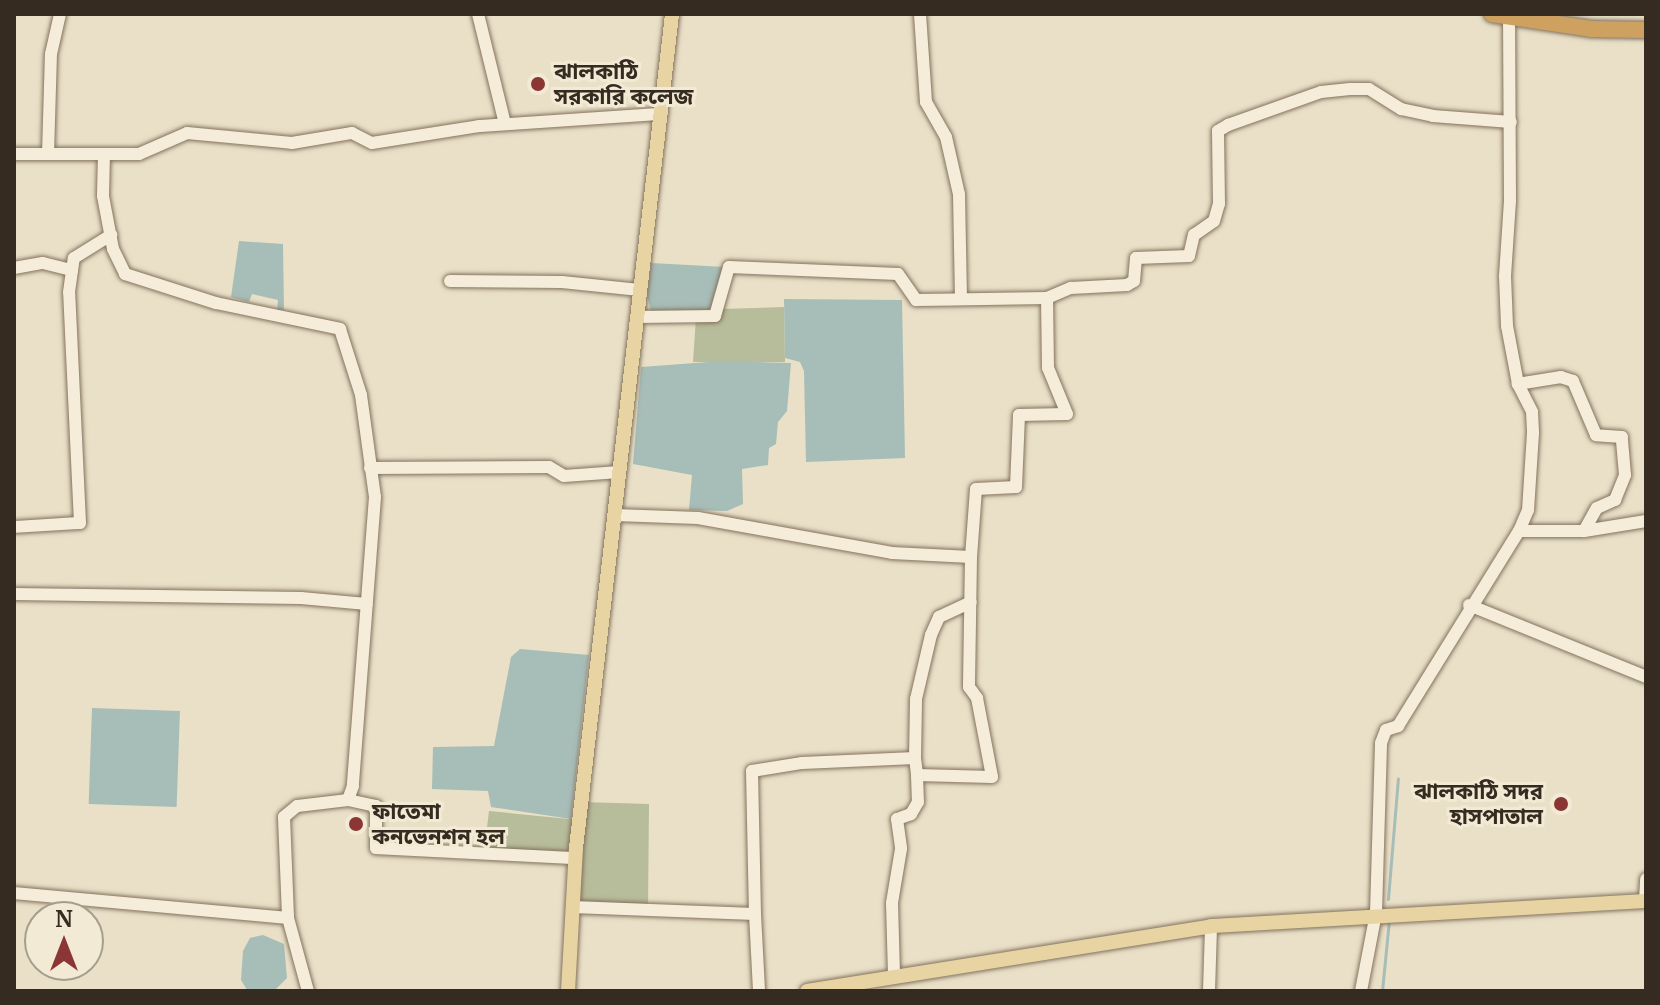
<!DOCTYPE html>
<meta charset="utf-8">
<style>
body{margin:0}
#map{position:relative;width:1660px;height:1005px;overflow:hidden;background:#e9e0c7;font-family:Merriweather,"Noto Sans Bengali",serif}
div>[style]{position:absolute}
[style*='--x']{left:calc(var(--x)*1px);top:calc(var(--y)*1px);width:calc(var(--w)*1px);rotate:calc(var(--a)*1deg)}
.cemetery>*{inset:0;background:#b7bc9a}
.water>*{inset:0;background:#a7bdb7;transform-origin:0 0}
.stream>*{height:3px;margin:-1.5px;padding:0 1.5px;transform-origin:1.5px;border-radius:1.5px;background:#a7bdb7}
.roads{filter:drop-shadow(0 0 2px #83725e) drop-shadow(0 0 2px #83725e)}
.minor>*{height:12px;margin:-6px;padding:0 6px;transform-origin:6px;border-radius:6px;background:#f5edd9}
.major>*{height:14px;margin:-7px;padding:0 7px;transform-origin:7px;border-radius:7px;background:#e8d4a3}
.highway>*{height:16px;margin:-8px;padding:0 8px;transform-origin:8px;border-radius:8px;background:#cfa161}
.dots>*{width:22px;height:22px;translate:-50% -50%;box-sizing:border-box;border:4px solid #f2ead5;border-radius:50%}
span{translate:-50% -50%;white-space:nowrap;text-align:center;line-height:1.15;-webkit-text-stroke:6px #f2ead5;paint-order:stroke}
.poi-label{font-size:22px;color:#352b20;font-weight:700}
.left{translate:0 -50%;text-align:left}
.right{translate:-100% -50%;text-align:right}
.frame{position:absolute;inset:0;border:16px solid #352b20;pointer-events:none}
.north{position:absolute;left:24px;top:901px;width:80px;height:80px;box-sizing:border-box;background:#f2ead5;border:2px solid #a69e8d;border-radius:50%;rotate:0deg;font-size:22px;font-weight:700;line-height:32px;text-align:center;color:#352b20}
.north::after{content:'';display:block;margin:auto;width:28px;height:36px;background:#8b3635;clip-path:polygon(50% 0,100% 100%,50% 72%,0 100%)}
</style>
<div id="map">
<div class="cemetery">
<i style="clip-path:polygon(784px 307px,785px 362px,693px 362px,696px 317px,720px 309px)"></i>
<i style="clip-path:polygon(581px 802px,649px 804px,648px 908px,572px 907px,576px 858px,484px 852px,489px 811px,579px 820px)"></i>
</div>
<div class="water">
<i style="clip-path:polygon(239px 241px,283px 244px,284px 310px,277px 310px,278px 300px,252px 294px,249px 302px,231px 297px)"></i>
<i style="clip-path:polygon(651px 263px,725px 267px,718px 303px,708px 312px,651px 312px,647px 295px)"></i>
<i style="clip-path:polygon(784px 299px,902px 300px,905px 458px,806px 462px,804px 371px,800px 362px,785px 358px)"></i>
<i style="clip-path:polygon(722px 361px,791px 363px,787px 411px,778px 422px,776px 444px,769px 448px,768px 465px,742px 469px,743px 504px,727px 511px,689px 510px,692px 475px,633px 464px,641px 367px)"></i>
<i style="clip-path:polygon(520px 649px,589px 655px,571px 819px,491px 807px,488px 791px,432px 789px,433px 747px,494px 746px,511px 657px)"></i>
<i style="left:92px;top:708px;width:88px;height:96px;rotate:2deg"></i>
<i style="clip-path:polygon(263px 935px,284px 944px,287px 978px,276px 989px,247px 990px,241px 980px,243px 951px,250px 938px)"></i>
</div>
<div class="stream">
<i style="--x:1388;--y:899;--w:121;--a:-85.3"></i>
<i style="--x:1382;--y:991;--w:71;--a:-84.4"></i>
</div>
<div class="roads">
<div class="minor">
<i style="--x:478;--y:14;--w:113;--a:76.2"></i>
<i style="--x:920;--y:14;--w:88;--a:86.1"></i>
<i style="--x:926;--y:102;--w:40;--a:60.3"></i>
<i style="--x:946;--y:137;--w:58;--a:77.2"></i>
<i style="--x:959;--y:194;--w:104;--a:88.9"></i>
<i style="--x:14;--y:154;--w:125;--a:0"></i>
<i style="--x:139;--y:154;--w:52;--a:-23.6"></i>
<i style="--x:187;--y:133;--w:105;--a:5.4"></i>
<i style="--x:292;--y:143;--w:61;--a:-9.5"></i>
<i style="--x:352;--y:133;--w:22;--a:27"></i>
<i style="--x:372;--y:143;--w:108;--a:-9"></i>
<i style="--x:479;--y:126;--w:181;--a:-3.8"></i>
<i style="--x:48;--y:154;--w:100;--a:-88.3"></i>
<i style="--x:51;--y:54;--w:41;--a:-77.3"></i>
<i style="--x:104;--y:154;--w:42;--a:91.4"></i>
<i style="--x:103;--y:196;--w:54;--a:79.3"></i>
<i style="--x:113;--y:249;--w:28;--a:64"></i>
<i style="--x:125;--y:274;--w:96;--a:17.7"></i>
<i style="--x:216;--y:303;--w:127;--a:11.8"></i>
<i style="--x:340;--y:329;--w:69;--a:72.3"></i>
<i style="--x:361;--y:395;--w:103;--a:82.2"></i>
<i style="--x:375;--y:497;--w:290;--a:94.4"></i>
<i style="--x:353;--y:786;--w:15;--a:110"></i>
<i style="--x:348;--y:800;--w:51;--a:173.3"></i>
<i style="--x:297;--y:806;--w:17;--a:140"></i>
<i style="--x:284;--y:817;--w:101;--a:87.7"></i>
<i style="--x:288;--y:918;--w:76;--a:74.7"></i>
<i style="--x:14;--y:268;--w:29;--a:-10"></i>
<i style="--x:43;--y:263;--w:30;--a:14"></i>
<i style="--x:450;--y:281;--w:112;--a:0.5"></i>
<i style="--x:562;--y:282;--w:78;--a:5.9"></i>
<i style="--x:637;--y:317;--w:78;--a:-0.7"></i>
<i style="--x:715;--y:316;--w:51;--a:-74.1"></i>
<i style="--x:729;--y:267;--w:169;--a:2.4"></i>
<i style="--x:898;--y:274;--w:32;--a:55"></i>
<i style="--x:916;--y:300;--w:131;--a:-0.9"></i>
<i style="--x:1047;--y:298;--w:26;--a:-23"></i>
<i style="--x:1071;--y:288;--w:56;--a:-3.1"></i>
<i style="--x:1127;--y:285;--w:8;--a:-30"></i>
<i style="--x:1134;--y:281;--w:23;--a:-85"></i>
<i style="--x:1136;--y:258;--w:53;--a:-2.2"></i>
<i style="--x:1189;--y:256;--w:22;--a:-77"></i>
<i style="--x:1194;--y:235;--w:24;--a:-35"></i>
<i style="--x:1214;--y:221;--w:18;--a:-74"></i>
<i style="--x:1219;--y:204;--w:73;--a:-90.8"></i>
<i style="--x:1218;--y:131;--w:12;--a:-31"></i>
<i style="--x:1228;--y:125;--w:99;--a:-19.5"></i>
<i style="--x:1321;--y:92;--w:29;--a:-6"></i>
<i style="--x:1350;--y:89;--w:19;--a:0"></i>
<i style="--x:1369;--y:89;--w:38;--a:32"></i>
<i style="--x:1401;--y:109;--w:33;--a:12"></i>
<i style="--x:1433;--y:116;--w:78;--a:4.4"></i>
<i style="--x:1518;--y:384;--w:31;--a:63"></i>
<i style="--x:1532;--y:412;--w:21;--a:87"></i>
<i style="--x:1533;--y:433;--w:77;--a:93.7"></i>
<i style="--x:1528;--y:510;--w:23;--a:113"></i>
<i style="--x:370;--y:468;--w:179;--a:-0.3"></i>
<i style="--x:549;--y:467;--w:17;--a:31"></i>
<i style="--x:564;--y:476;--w:55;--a:-4.2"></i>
<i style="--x:615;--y:515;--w:83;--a:2.1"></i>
<i style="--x:698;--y:518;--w:197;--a:10.2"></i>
<i style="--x:892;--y:553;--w:79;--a:2.9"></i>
<i style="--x:971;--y:557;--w:130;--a:90.9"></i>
<i style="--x:969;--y:687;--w:14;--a:54"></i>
<i style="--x:977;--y:698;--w:80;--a:79.2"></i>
<i style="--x:992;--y:777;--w:75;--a:-178.5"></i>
<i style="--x:917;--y:775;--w:27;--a:88"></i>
<i style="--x:918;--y:802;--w:14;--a:120"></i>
<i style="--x:911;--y:814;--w:15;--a:160"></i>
<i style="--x:897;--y:819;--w:30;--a:82"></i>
<i style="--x:901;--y:849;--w:55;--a:99.5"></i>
<i style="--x:892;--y:903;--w:72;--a:88.4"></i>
<i style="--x:14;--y:527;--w:66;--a:-3.5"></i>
<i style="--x:80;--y:523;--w:231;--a:-92.7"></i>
<i style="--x:69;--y:292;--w:34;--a:-82"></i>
<i style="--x:74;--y:258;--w:44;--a:-31.9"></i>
<i style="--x:1584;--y:531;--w:63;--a:-9.2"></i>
<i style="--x:971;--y:557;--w:68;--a:-85.8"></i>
<i style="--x:976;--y:489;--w:40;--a:-2.9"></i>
<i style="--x:1016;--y:487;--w:72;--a:-87.6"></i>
<i style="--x:1019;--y:415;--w:48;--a:-1.2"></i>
<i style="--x:1067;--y:414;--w:50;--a:-112.4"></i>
<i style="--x:1048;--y:368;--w:70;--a:-90.8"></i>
<i style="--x:14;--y:594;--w:287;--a:0.8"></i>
<i style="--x:301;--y:598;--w:66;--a:5.2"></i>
<i style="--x:1469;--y:605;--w:191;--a:22.1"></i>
<i style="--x:915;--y:758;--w:59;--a:-89"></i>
<i style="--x:916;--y:699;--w:66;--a:-76.8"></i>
<i style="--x:931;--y:635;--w:20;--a:-66"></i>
<i style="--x:939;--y:617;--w:35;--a:-25"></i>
<i style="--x:348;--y:800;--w:29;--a:12"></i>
<i style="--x:376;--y:806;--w:42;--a:90"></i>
<i style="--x:376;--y:848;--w:200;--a:2.9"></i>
<i style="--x:14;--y:893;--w:275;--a:5.2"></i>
<i style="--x:1645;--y:901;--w:22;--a:-87"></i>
<i style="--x:572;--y:907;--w:183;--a:2.2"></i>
<i style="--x:755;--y:914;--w:77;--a:87"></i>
<i style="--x:755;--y:914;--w:143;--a:-91.2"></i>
<i style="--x:752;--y:771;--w:51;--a:-9.1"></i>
<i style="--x:802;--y:763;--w:113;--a:-2.5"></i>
<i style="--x:915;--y:758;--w:17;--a:83"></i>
<i style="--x:1209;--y:991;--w:65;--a:-88.2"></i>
<i style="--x:1361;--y:991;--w:79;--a:-79.1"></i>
<i style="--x:1376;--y:913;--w:170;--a:-88.3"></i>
<i style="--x:1381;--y:743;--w:14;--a:-69"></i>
<i style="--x:1386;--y:730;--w:13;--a:-18"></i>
<i style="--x:1398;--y:726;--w:229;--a:-58.2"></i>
<i style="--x:1519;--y:531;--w:65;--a:0"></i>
<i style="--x:1584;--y:531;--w:26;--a:-61"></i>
<i style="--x:1597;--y:508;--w:20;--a:-24"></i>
<i style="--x:1615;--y:500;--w:27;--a:-68"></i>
<i style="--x:1625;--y:475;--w:38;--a:-95"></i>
<i style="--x:1622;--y:437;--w:26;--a:-176"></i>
<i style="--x:1596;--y:435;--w:59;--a:-113.1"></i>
<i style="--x:1573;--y:381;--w:13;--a:-162"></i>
<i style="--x:1561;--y:377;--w:44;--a:170.8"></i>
<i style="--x:1518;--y:384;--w:59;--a:-100.7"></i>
<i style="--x:1507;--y:326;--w:50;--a:-92.3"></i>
<i style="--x:1505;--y:276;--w:75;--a:-86.2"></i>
<i style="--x:1510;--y:201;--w:187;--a:-90.3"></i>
</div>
<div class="major">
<i style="--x:568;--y:991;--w:143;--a:-86.8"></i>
<i style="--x:576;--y:848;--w:840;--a:-83.43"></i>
<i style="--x:807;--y:991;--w:409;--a:-9.1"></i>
<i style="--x:1211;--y:926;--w:436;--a:-3.3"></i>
</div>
<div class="highway">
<i style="--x:1492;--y:14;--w:100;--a:8.6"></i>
<i style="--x:1591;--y:29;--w:55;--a:1"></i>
</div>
</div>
<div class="dots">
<i style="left:538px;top:84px;background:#8b3635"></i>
<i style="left:1561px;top:804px;background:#8b3635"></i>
<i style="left:356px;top:824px;background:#8b3635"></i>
</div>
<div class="poi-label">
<span class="left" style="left:554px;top:84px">ঝালকাঠি<br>সরকারি কলেজ</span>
<span class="right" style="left:1543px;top:804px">ঝালকাঠি সদর<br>হাসপাতাল</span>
<span class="left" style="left:372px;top:824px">ফাতেমা<br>কনভেনশন হল</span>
</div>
<div class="frame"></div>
<div class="north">N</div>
</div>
